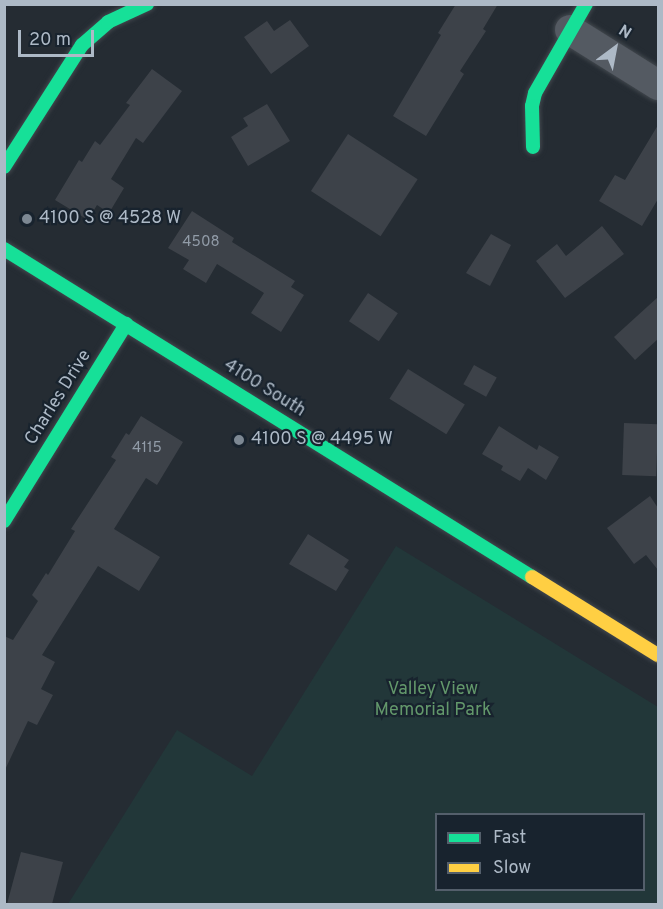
<!DOCTYPE html>
<style>
body{margin:0}
#map{position:relative;width:663px;height:909px;overflow:hidden;background:#252c33;font-family:Overpass,sans-serif}
div>[style]{position:absolute}
[style*='--x']{left:calc(var(--x)*1px);top:calc(var(--y)*1px);width:calc(var(--w)*1px);rotate:calc(var(--a)*1deg)}
.green>*{inset:0;background:#223739}
.building>*{inset:0;background:#3d4249;transform-origin:0 0}
.roads{filter:drop-shadow(0 0 2px #42484e) drop-shadow(0 0 2px #42484e)}
.street>*{height:30px;margin:-15px;padding:0 15px;transform-origin:15px;border-radius:15px;background:#545a62}
.fast>*{height:14px;margin:-7px;padding:0 7px;transform-origin:7px;border-radius:7px;background:#16e098}
.slow>*{height:14px;margin:-7px;padding:0 7px;transform-origin:7px;border-radius:7px;background:#ffcf43}
.dots>*{width:16px;height:16px;translate:-50% -50%;box-sizing:border-box;border:3px solid #18232e;border-radius:50%}
span{translate:-50% -50%;white-space:nowrap;text-align:center;line-height:1.15;-webkit-text-stroke:4.5px #18232e;paint-order:stroke}
.number-label{font-size:15px;color:#919ba7}
.number-label span{-webkit-text-stroke-width:0}
.poi-label{font-size:18px;color:#adb9c6}
.left{translate:0 -50%;text-align:left}
.street-label{font-size:18px;color:#adb9c6}
.park-label{font-size:18px;color:#63986b}
.frame{position:absolute;inset:0;border:6px solid #adb9c6;pointer-events:none}
.legend{position:absolute;left:435px;top:813px;width:210px;height:78px;box-sizing:border-box;background:#18232e;border:2px solid #545f6b;margin:0;padding:8px 10px;list-style:none;font-size:18px;color:#adb9c6}
.legend li{display:flex;align-items:center;gap:12px;height:30px}
.legend b{width:30px;border:2px solid #545f6b}
.north{position:absolute;left:585px;top:18px;width:60px;height:60px;-webkit-text-stroke:4px #18232e;paint-order:stroke;rotate:32deg;font-size:16px;font-weight:700;line-height:24px;text-align:center;color:#adb9c6}
.north::after{content:'';display:block;margin:auto;width:21px;height:27px;background:#adb9c6;clip-path:polygon(50% 0,100% 100%,50% 72%,0 100%)}
.scale{position:absolute;left:18px;top:30px;width:76px;height:27px;box-sizing:border-box;border:3px solid #adb9c6;border-top:0;padding-left:8px;font-size:18px;line-height:21px;white-space:nowrap;color:#adb9c6;-webkit-text-stroke:4px #18232e;paint-order:stroke}
</style>
<div id="map">
<div class="green">
<i style="clip-path:polygon(evenodd,396px 546px,658px 707px,658px 904px,68px 904px,177px 730px,252px 776px,396px 546px,436px 814px,644px 814px,644px 890px,436px 890px,436px 814px)"></i>
</div>
<div class="building">
<i style="clip-path:polygon(456px 4px,498px 4px,483px 29px,486px 31px,460px 71px,464px 74px,426px 136px,393px 116px,441px 35px,438px 33px)"></i>
<i style="clip-path:polygon(290px 20px,309px 46px,271px 74px,244px 37px,267px 21px,274px 31px)"></i>
<i style="clip-path:polygon(152px 69px,182px 91px,143px 143px,136px 138px,111px 179px,124px 188px,109px 213px,97px 205px,88px 220px,55px 200px,79px 160px,82px 162px,95px 141px,100px 145px,130px 105px,126px 103px)"></i>
<i style="clip-path:polygon(267px 104px,290px 141px,248px 166px,231px 137px,248px 126px,243px 118px)"></i>
<i style="clip-path:polygon(658px 125px,658px 199px,642px 226px,599px 201px,615px 175px,625px 180px)"></i>
<i style="left:348px;top:134px;width:83px;height:68px;rotate:33deg"></i>
<i style="clip-path:polygon(192px 211px,234px 238px,232px 242px,295px 281px,291px 287px,304px 295px,281px 332px,251px 313px,264px 293px,217px 264px,206px 283px,183px 269px,189px 260px,168px 248px)"></i>
<i style="clip-path:polygon(602px 226px,624px 254px,565px 298px,536px 261px,557px 244px,566px 256px)"></i>
<i style="clip-path:polygon(491px 234px,511px 245px,490px 286px,466px 273px)"></i>
<i style="left:368px;top:293px;width:36px;height:34px;rotate:34deg"></i>
<i style="clip-path:polygon(658px 297px,658px 339px,635px 360px,614px 337px)"></i>
<i style="left:474px;top:365px;width:26px;height:22px;rotate:29deg"></i>
<i style="left:408px;top:369px;width:67px;height:35px;rotate:32deg"></i>
<i style="clip-path:polygon(141px 416px,183px 442px,157px 485px,146px 478px,114px 529px,160px 557px,139px 591px,98px 566px,42px 655px,55px 662px,41px 689px,53px 695px,37px 725px,28px 721px,4px 772px,4px 636px,13px 640px,38px 601px,32px 595px,46px 573px,48px 575px,75px 531px,71px 529px,116px 460px,111px 457px,126px 433px,129px 435px)"></i>
<i style="left:624px;top:423px;width:34px;height:52px;rotate:2deg"></i>
<i style="clip-path:polygon(499px 426px,537px 450px,539px 445px,559px 457px,546px 480px,528px 468px,520px 481px,501px 470px,503px 466px,482px 454px)"></i>
<i style="clip-path:polygon(650px 496px,658px 508px,658px 570px,646px 555px,634px 564px,607px 528px)"></i>
<i style="clip-path:polygon(308px 534px,349px 560px,344px 567px,349px 570px,336px 591px,289px 564px)"></i>
<i style="clip-path:polygon(21px 852px,63px 862px,52px 904px,7px 904px)"></i>
</div>
<div class="roads">
<div class="street">
<i style="--x:570;--y:30;--w:104;--a:32"></i>
</div>
<div class="fast">
<i style="--x:533;--y:147;--w:41;--a:-91.4"></i>
<i style="--x:532;--y:106;--w:13;--a:-77"></i>
<i style="--x:535;--y:93;--w:103;--a:-60.2"></i>
<i style="--x:4;--y:167;--w:145;--a:-57.4"></i>
<i style="--x:82;--y:45;--w:35;--a:-41"></i>
<i style="--x:108;--y:22;--w:43;--a:-24.8"></i>
<i style="--x:4;--y:249;--w:622;--a:31.85"></i>
<i style="--x:4;--y:521;--w:232;--a:-58.2"></i>
</div>
<div class="slow">
<i style="--x:532;--y:577;--w:148;--a:31.8"></i>
</div>
</div>
<div class="dots">
<i style="left:27px;top:219px;background:#7d8893"></i>
<i style="left:239px;top:440px;background:#7d8893"></i>
</div>
<div class="number-label">
<span style="left:201px;top:243px">4508</span>
<span style="left:147px;top:449px">4115</span>
</div>
<div class="poi-label">
<span class="left" style="left:39px;top:219px">4100 S @ 4528 W</span>
<span class="left" style="left:251px;top:440px">4100 S @ 4495 W</span>
</div>
<div class="street-label">
<span style="left:264px;top:389px;rotate:32deg">4100 South</span>
<span style="left:59px;top:398px;rotate:-58deg">Charles Drive</span>
</div>
<div class="park-label">
<span style="left:433px;top:701px">Valley View<br>Memorial Park</span>
</div>
<div class="frame"></div>
<ul class="legend">
<li><b style="height:8px;background:#16e098"></b>Fast</li>
<li><b style="height:8px;background:#ffcf43"></b>Slow</li>
</ul>
<div class="north">N</div>
<div class="scale">20 m</div>
</div>
